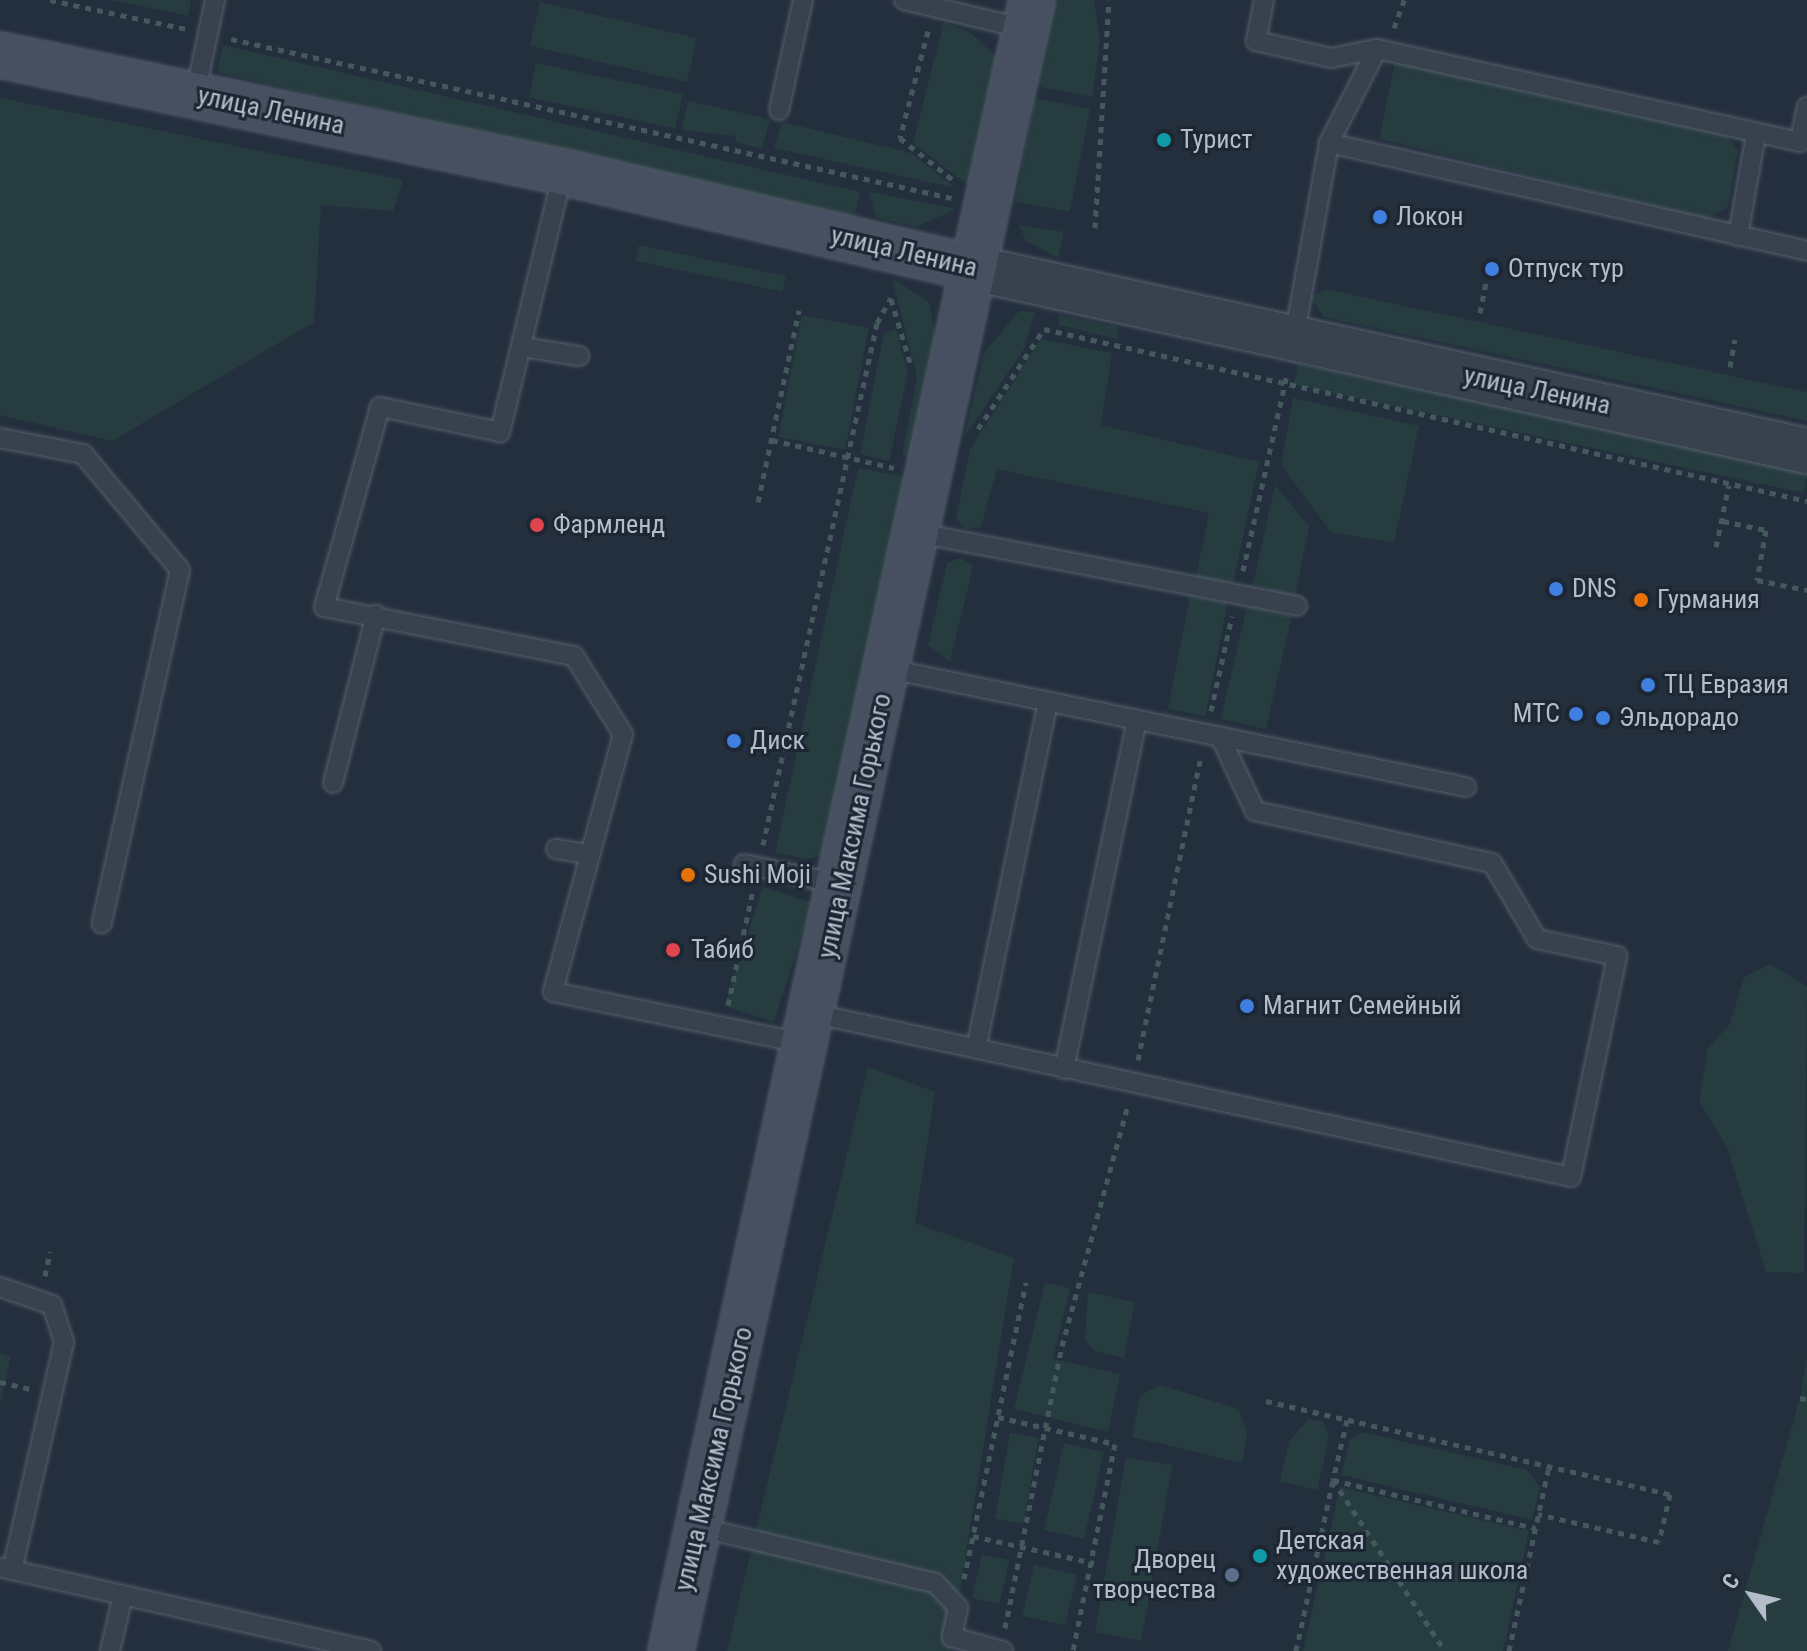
<!DOCTYPE html>
<meta charset="utf-8">
<style>
body{margin:0}
#map{position:relative;width:1807px;height:1651px;overflow:hidden;background:#242f3e;font-family:"Roboto Condensed",sans-serif}
div>[style]{position:absolute}
[style*='--x']{left:calc(var(--x)*1px);top:calc(var(--y)*1px);width:calc(var(--w)*1px);rotate:calc(var(--a)*1deg)}
.green>*{inset:0;background:#263c3f;transform-origin:0 0}
.path>*{height:5px;margin-top:-2.5px;transform-origin:0;background:repeating-linear-gradient(90deg,#44595c 0 6px,transparent 0 12px)}
.roads{filter:drop-shadow(0 0 2px #565f6c) drop-shadow(0 0 2px #565f6c)}
.service>*{height:18px;margin:-9px;padding:0 9px;transform-origin:9px;border-radius:9px;background:#38414e}
.tertiary>*{height:44px;margin:-22px;padding:0 22px;transform-origin:22px;border-radius:22px;background:#38414e}
.secondary>*{height:44px;margin:-22px;padding:0 22px;transform-origin:22px;border-radius:22px;background:#465061}
.dots>*{width:22px;height:22px;translate:-50% -50%;box-sizing:border-box;border:4px solid #1d2633;border-radius:50%}
span{translate:-50% -50%;white-space:nowrap;text-align:center;line-height:1.15;-webkit-text-stroke:6px #1d2633;paint-order:stroke}
.street-label{font-size:26px;color:#b4bcc9}
.poi-label{font-size:26px;color:#b4bcc9}
.left{translate:0 -50%;text-align:left}
.right{translate:-100% -50%;text-align:right}
.north{position:absolute;left:1711px;top:1555px;width:80px;height:80px;-webkit-text-stroke:6px #1d2633;paint-order:stroke;rotate:304deg;font-size:22px;font-weight:700;line-height:32px;text-align:center;color:#b4bcc9}
.north::after{content:'';display:block;margin:auto;width:28px;height:36px;background:#b4bcc9;clip-path:polygon(50% 0,100% 100%,50% 72%,0 100%)}
</style>
<div id="map">
<div class="green">
<i style="clip-path:polygon(112px 0,191px 0,188px 16px)"></i>
<i style="clip-path:polygon(1054px 0,1094px 0,1100px 42px,1092px 97px,1036px 86px)"></i>
<i style="left:540px;top:2px;width:161px;height:45px;rotate:13deg"></i>
<i style="clip-path:polygon(944px 22px,971px 33px,999px 59px,969px 186px,913px 143px)"></i>
<i style="left:223px;top:45px;width:654px;height:28px;rotate:13deg"></i>
<i style="left:536px;top:63px;width:150px;height:35px;rotate:12deg"></i>
<i style="clip-path:polygon(1395px 63px,1725px 135px,1738px 150px,1728px 207px,1707px 219px,1379px 139px)"></i>
<i style="clip-path:polygon(0 98px,403px 180px,393px 211px,321px 205px,314px 322px,112px 441px,0 415px)"></i>
<i style="left:1035px;top:98px;width:56px;height:105px;rotate:11deg"></i>
<i style="clip-path:polygon(688px 101px,770px 119px,762px 149px,735px 142px,736px 136px,682px 130px)"></i>
<i style="clip-path:polygon(782px 122px,911px 153px,956px 188px,774px 148px)"></i>
<i style="clip-path:polygon(869px 192px,957px 209px,915px 227px,876px 218px)"></i>
<i style="clip-path:polygon(1019px 225px,1064px 232px,1058px 258px,1026px 241px)"></i>
<i style="left:639px;top:245px;width:150px;height:16px;rotate:12deg"></i>
<i style="clip-path:polygon(892px 278px,929px 302px,936px 340px,911px 457px,902px 455px,917px 377px)"></i>
<i style="clip-path:polygon(1325px 289px,1807px 392px,1807px 421px,1324px 317px,1310px 297px)"></i>
<i style="clip-path:polygon(1019px 311px,1035px 312px,1024px 349px,964px 438px,984px 353px)"></i>
<i style="left:802px;top:315px;width:68px;height:124px;rotate:11deg"></i>
<i style="clip-path:polygon(1059px 315px,1119px 327px,1117px 339px,1059px 325px)"></i>
<i style="clip-path:polygon(896px 329px,908px 372px,889px 461px,860px 454px,884px 333px)"></i>
<i style="clip-path:polygon(1041px 339px,1112px 353px,1101px 425px,1259px 462px,1233px 583px,1196px 577px,1209px 513px,997px 469px,981px 527px,966px 529px,956px 518px,970px 449px)"></i>
<i style="left:1298px;top:364px;width:521px;height:21px;rotate:12deg"></i>
<i style="clip-path:polygon(1293px 398px,1419px 426px,1394px 543px,1331px 532px,1281px 465px)"></i>
<i style="clip-path:polygon(858px 468px,907px 477px,824px 855px,808px 859px,775px 853px)"></i>
<i style="clip-path:polygon(1275px 485px,1309px 526px,1295px 596px,1253px 585px)"></i>
<i style="clip-path:polygon(961px 558px,973px 566px,950px 662px,928px 645px,947px 563px)"></i>
<i style="left:1190px;top:596px;width:38px;height:115px;rotate:11deg"></i>
<i style="left:1247px;top:606px;width:46px;height:116px;rotate:13deg"></i>
<i style="left:763px;top:887px;width:52px;height:125px;rotate:18deg"></i>
<i style="clip-path:polygon(1770px 964px,1807px 986px,1804px 1273px,1766px 1272px,1727px 1147px,1699px 1101px,1708px 1048px,1730px 1024px,1744px 977px)"></i>
<i style="clip-path:polygon(868px 1067px,935px 1092px,915px 1223px,1014px 1258px,950px 1651px,727px 1651px)"></i>
<i style="clip-path:polygon(1045px 1283px,1070px 1288px,1053px 1359px,1120px 1374px,1108px 1432px,1014px 1409px)"></i>
<i style="clip-path:polygon(1088px 1292px,1135px 1302px,1124px 1358px,1095px 1351px,1085px 1340px)"></i>
<i style="clip-path:polygon(0 1353px,11px 1356px,0 1404px)"></i>
<i style="clip-path:polygon(1807px 1356px,1807px 1651px,1728px 1651px,1800px 1398px)"></i>
<i style="clip-path:polygon(1160px 1385px,1239px 1409px,1247px 1433px,1242px 1463px,1132px 1437px,1140px 1396px)"></i>
<i style="clip-path:polygon(1309px 1419px,1323px 1422px,1329px 1438px,1317px 1490px,1280px 1481px,1289px 1441px)"></i>
<i style="clip-path:polygon(1362px 1432px,1527px 1470px,1540px 1487px,1532px 1520px,1341px 1475px,1350px 1440px)"></i>
<i style="left:1010px;top:1433px;width:29px;height:87px;rotate:10deg"></i>
<i style="left:1064px;top:1443px;width:41px;height:89px;rotate:13deg"></i>
<i style="left:1126px;top:1457px;width:47px;height:178px;rotate:10deg"></i>
<i style="clip-path:polygon(1340px 1487px,1529px 1531px,1503px 1651px,1303px 1651px)"></i>
<i style="left:982px;top:1554px;width:28px;height:45px;rotate:13deg"></i>
<i style="left:1034px;top:1565px;width:44px;height:52px;rotate:13deg"></i>
</div>
<div class="path">
<i style="--x:50;--y:0;--w:139;--a:12"></i>
<i style="--x:1394;--y:28;--w:30;--a:-70"></i>
<i style="--x:928;--y:31;--w:111;--a:104.7"></i>
<i style="--x:900;--y:138;--w:68;--a:38.4"></i>
<i style="--x:231;--y:39;--w:738;--a:12.44"></i>
<i style="--x:1095;--y:228;--w:228;--a:-86.5"></i>
<i style="--x:891;--y:299;--w:70;--a:73.4"></i>
<i style="--x:1480;--y:313;--w:32;--a:-79"></i>
<i style="--x:1730;--y:367;--w:28;--a:-80"></i>
<i style="--x:978;--y:429;--w:120;--a:-56.6"></i>
<i style="--x:1044;--y:329;--w:782;--a:12.7"></i>
<i style="--x:772;--y:440;--w:125;--a:12.9"></i>
<i style="--x:758;--y:502;--w:196;--a:-77.9"></i>
<i style="--x:1723;--y:521;--w:44;--a:11.8"></i>
<i style="--x:1766;--y:530;--w:51;--a:100.2"></i>
<i style="--x:1757;--y:580;--w:51;--a:11.3"></i>
<i style="--x:1716;--y:547;--w:63;--a:-78.2"></i>
<i style="--x:1243;--y:571;--w:202;--a:-77.4"></i>
<i style="--x:1211;--y:711;--w:97;--a:-77.5"></i>
<i style="--x:763;--y:845;--w:534;--a:-77.68"></i>
<i style="--x:877;--y:323;--w:29;--a:-61"></i>
<i style="--x:728;--y:1005;--w:118;--a:-77.7"></i>
<i style="--x:1138;--y:1060;--w:310;--a:-78.3"></i>
<i style="--x:45;--y:1276;--w:25;--a:-78"></i>
<i style="--x:0;--y:1382;--w:31;--a:13"></i>
<i style="--x:1800;--y:1398;--w:7;--a:8"></i>
<i style="--x:1266;--y:1401;--w:415;--a:13"></i>
<i style="--x:1670;--y:1494;--w:49;--a:102.9"></i>
<i style="--x:1659;--y:1542;--w:124;--a:-167"></i>
<i style="--x:998;--y:1417;--w:120;--a:13"></i>
<i style="--x:1115;--y:1444;--w:211;--a:101.5"></i>
<i style="--x:1347;--y:1420;--w:62;--a:103.1"></i>
<i style="--x:1333;--y:1480;--w:204;--a:56.8"></i>
<i style="--x:973;--y:1536;--w:124;--a:12.6"></i>
<i style="--x:964;--y:1579;--w:303;--a:-78.2"></i>
<i style="--x:1005;--y:1628;--w:288;--a:-78.6"></i>
<i style="--x:1062;--y:1346;--w:250;--a:-74.7"></i>
<i style="--x:1296;--y:1651;--w:175;--a:-77.8"></i>
<i style="--x:1333;--y:1480;--w:208;--a:13.4"></i>
<i style="--x:1509;--y:1651;--w:189;--a:-77.8"></i>
</div>
<div class="roads">
<div class="service">
<i style="--x:904;--y:0;--w:125;--a:13.4"></i>
<i style="--x:1264;--y:0;--w:42;--a:101"></i>
<i style="--x:1256;--y:41;--w:77;--a:12.8"></i>
<i style="--x:1331;--y:58;--w:47;--a:-11.1"></i>
<i style="--x:1377;--y:49;--w:106;--a:117.1"></i>
<i style="--x:1377;--y:49;--w:433;--a:12.4"></i>
<i style="--x:1800;--y:142;--w:36;--a:-79"></i>
<i style="--x:195;--y:95;--w:97;--a:-78.1"></i>
<i style="--x:779;--y:110;--w:113;--a:-77.7"></i>
<i style="--x:563;--y:172;--w:268;--a:103.6"></i>
<i style="--x:500;--y:432;--w:123;--a:-168.2"></i>
<i style="--x:380;--y:407;--w:208;--a:105.6"></i>
<i style="--x:324;--y:607;--w:255;--a:11.1"></i>
<i style="--x:574;--y:656;--w:92;--a:57.9"></i>
<i style="--x:623;--y:734;--w:267;--a:105.2"></i>
<i style="--x:553;--y:992;--w:258;--a:11.6"></i>
<i style="--x:1738;--y:236;--w:104;--a:-80"></i>
<i style="--x:1294;--y:338;--w:198;--a:-79.8"></i>
<i style="--x:1329;--y:143;--w:490;--a:12.7"></i>
<i style="--x:523;--y:347;--w:57;--a:9.1"></i>
<i style="--x:0;--y:438;--w:85;--a:10.9"></i>
<i style="--x:83;--y:454;--w:151;--a:50.1"></i>
<i style="--x:180;--y:570;--w:362;--a:102.5"></i>
<i style="--x:919;--y:533;--w:385;--a:10.9"></i>
<i style="--x:889;--y:669;--w:589;--a:11.56"></i>
<i style="--x:333;--y:783;--w:174;--a:-75.7"></i>
<i style="--x:556;--y:849;--w:33;--a:9"></i>
<i style="--x:744;--y:864;--w:97;--a:11.9"></i>
<i style="--x:816;--y:1014;--w:772;--a:12.18"></i>
<i style="--x:1571;--y:1177;--w:226;--a:-78.2"></i>
<i style="--x:1617;--y:956;--w:82;--a:-168"></i>
<i style="--x:1537;--y:939;--w:88;--a:-120.6"></i>
<i style="--x:1492;--y:863;--w:243;--a:-167.6"></i>
<i style="--x:1255;--y:811;--w:81;--a:-115"></i>
<i style="--x:976;--y:1049;--w:354;--a:-78.3"></i>
<i style="--x:1064;--y:1069;--w:357;--a:-78.2"></i>
<i style="--x:0;--y:1287;--w:55;--a:19.1"></i>
<i style="--x:52;--y:1305;--w:39;--a:72"></i>
<i style="--x:64;--y:1342;--w:234;--a:102.8"></i>
<i style="--x:12;--y:1570;--w:9;--a:-167"></i>
<i style="--x:698;--y:1527;--w:244;--a:13.3"></i>
<i style="--x:935;--y:1583;--w:34;--a:47"></i>
<i style="--x:958;--y:1608;--w:30;--a:102"></i>
<i style="--x:952;--y:1637;--w:53;--a:15.4"></i>
<i style="--x:12;--y:1570;--w:368;--a:12.7"></i>
<i style="--x:110;--y:1651;--w:57;--a:-76.9"></i>
</div>
<div class="tertiary">
<i style="--x:973;--y:268;--w:854;--a:12.38"></i>
</div>
<div class="secondary">
<i style="--x:0;--y:55;--w:575;--a:11.74"></i>
<i style="--x:563;--y:172;--w:421;--a:13.2"></i>
<i style="--x:671;--y:1651;--w:1690;--a:-77.67"></i>
</div>
</div>
<div class="dots">
<i style="left:1164px;top:140px;background:#0f9aa8"></i>
<i style="left:1380px;top:217px;background:#3f7fe0"></i>
<i style="left:1492px;top:269px;background:#3f7fe0"></i>
<i style="left:537px;top:525px;background:#e0444e"></i>
<i style="left:1556px;top:589px;background:#3f7fe0"></i>
<i style="left:1641px;top:600px;background:#e8710a"></i>
<i style="left:1648px;top:685px;background:#3f7fe0"></i>
<i style="left:1576px;top:714px;background:#3f7fe0"></i>
<i style="left:1603px;top:718px;background:#3f7fe0"></i>
<i style="left:734px;top:741px;background:#3f7fe0"></i>
<i style="left:688px;top:875px;background:#e8710a"></i>
<i style="left:673px;top:950px;background:#e0444e"></i>
<i style="left:1247px;top:1006px;background:#3f7fe0"></i>
<i style="left:1260px;top:1556px;background:#0f9aa8"></i>
<i style="left:1232px;top:1575px;background:#5c6f8a"></i>
</div>
<div class="street-label">
<span style="left:271px;top:111px;rotate:12deg">улица Ленина</span>
<span style="left:904px;top:252px;rotate:13deg">улица Ленина</span>
<span style="left:1537px;top:391px;rotate:12deg">улица Ленина</span>
<span style="left:855px;top:826px;rotate:-78deg">улица Максима Горького</span>
<span style="left:714px;top:1459px;rotate:-77deg">улица Максима Горького</span>
</div>
<div class="poi-label">
<span class="left" style="left:1180px;top:140px">Турист</span>
<span class="left" style="left:1396px;top:217px">Локон</span>
<span class="left" style="left:1508px;top:269px">Отпуск тур</span>
<span class="left" style="left:553px;top:525px">Фармленд</span>
<span class="left" style="left:1572px;top:589px">DNS</span>
<span class="left" style="left:1657px;top:600px">Гурмания</span>
<span class="left" style="left:1664px;top:685px">ТЦ Евразия</span>
<span class="right" style="left:1560px;top:714px">МТС</span>
<span class="left" style="left:1619px;top:718px">Эльдорадо</span>
<span class="left" style="left:750px;top:741px">Диск</span>
<span class="left" style="left:704px;top:875px">Sushi Moji</span>
<span class="left" style="left:691px;top:950px">Табиб</span>
<span class="left" style="left:1263px;top:1006px">Магнит Семейный</span>
<span class="left" style="left:1276px;top:1556px">Детская<br>художественная школа</span>
<span class="right" style="left:1216px;top:1575px">Дворец<br>творчества</span>
</div>
<div class="north">С</div>
</div>
